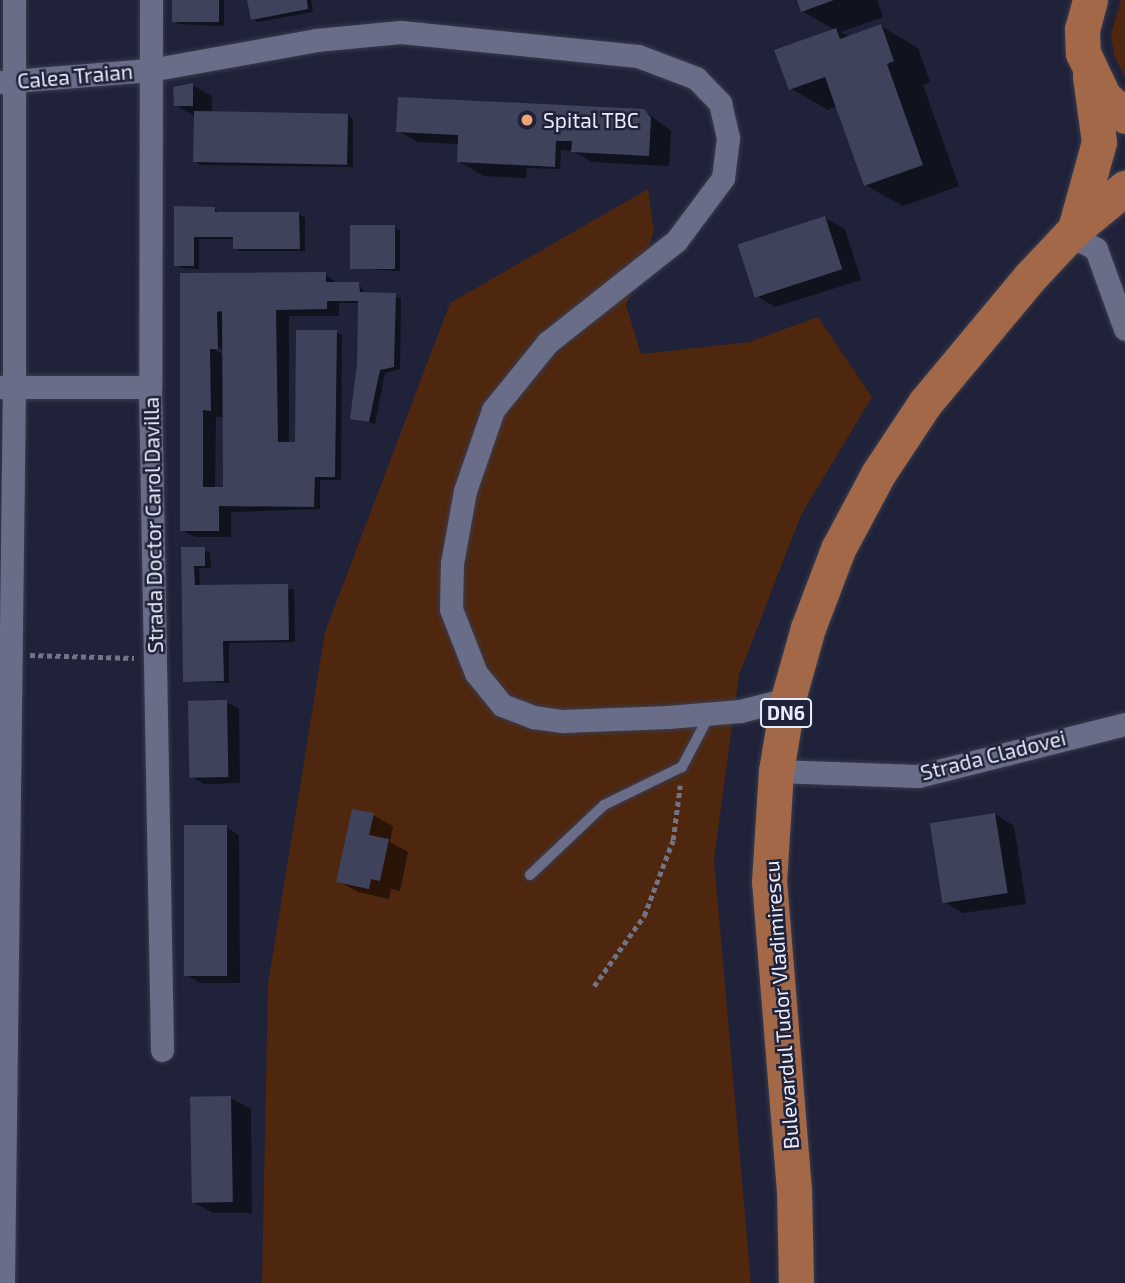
<!DOCTYPE html>
<style>
body{margin:0}
#map{position:relative;width:1125px;height:1283px;overflow:hidden;background:#1f2238;font-family:"Exo 2",sans-serif}
div>[style]{position:absolute}
[style*='--x']{left:calc(var(--x)*1px);top:calc(var(--y)*1px);width:calc(var(--w)*1px);rotate:calc(var(--a)*1deg)}
.green>*{inset:0;background:#4f270e}
.shadow>*{inset:0;background:#0007}
.building>*{inset:0;background:#3f425b;transform-origin:0 0}
.path>*{height:4.5px;margin-top:-2.25px;transform-origin:0;background:repeating-linear-gradient(90deg,#717487 0 5px,transparent 0 8.5px)}
.roads{filter:drop-shadow(0 0 2px #3a3c4f) drop-shadow(0 0 2px #3a3c4f)}
.lane>*{height:10px;margin:-5px;padding:0 5px;transform-origin:5px;border-radius:5px;background:#696d88}
.street>*{height:23px;margin:-11.5px;padding:0 11.5px;transform-origin:11.5px;border-radius:11.5px;background:#696d88}
.primary>*{height:35px;margin:-17.5px;padding:0 17.5px;transform-origin:17.5px;border-radius:17.5px;background:#a36848}
.dots>*{width:19px;height:19px;translate:-50% -50%;box-sizing:border-box;border:4px solid #1f2238;border-radius:50%}
span{translate:-50% -50%;white-space:nowrap;text-align:center;line-height:1.15;-webkit-text-stroke:5px #1f2238;paint-order:stroke}
.shield-label span{padding:2px 5px;background:#1f2238;border:2px solid;border-radius:5px;-webkit-text-stroke-width:0}
.shield-label{font-size:19px;color:#e9ecfb;font-weight:700}
.street-label{font-size:21px;color:#e9ecfb}
.poi-label{font-size:21px;color:#e9ecfb}
.left{translate:0 -50%;text-align:left}
</style>
<div id="map">
<div class="green">
<i style="clip-path:polygon(1121px 0,1125px 0,1125px 77px,1114px 55px,1111px 34px)"></i>
<i style="clip-path:polygon(648px 189px,654px 232px,626px 305px,641px 354px,749px 342px,818px 317px,872px 397px,801px 515px,739px 675px,714px 859px,751px 1283px,262px 1283px,268px 984px,325px 632px,450px 303px)"></i>
</div>
<div class="shadow">
<i style="clip-path:polygon(174px 0,224px 0,224px 26px,179px 24px,173px 21px)"></i>
<i style="clip-path:polygon(249px 0,311px 0,313px 12px,258px 22px,253px 19px)"></i>
<i style="clip-path:polygon(798px 0,877px 0,883px 17px,840px 32px,850px 37px,881px 26px,918px 48px,930px 82px,923px 85px,959px 186px,903px 206px,865px 185px,837px 106px,828px 110px,790px 88px,835px 30px,802px 11px)"></i>
<i style="clip-path:polygon(192px 85px,212px 96px,212px 113px,348px 115px,353px 119px,353px 167px,201px 165px,195px 161px,196px 117px,176px 105px)"></i>
<i style="clip-path:polygon(644px 111px,671px 131px,669px 166px,592px 162px,573px 151px,561px 150px,560px 169px,527px 168px,526px 178px,484px 176px,458px 161px,459px 144px,418px 142px,398px 131px)"></i>
<i style="clip-path:polygon(176px 208px,214px 208px,220px 214px,299px 214px,305px 218px,305px 251px,240px 251px,234px 248px,234px 239px,199px 239px,199px 269px,182px 268px,176px 265px)"></i>
<i style="clip-path:polygon(825px 218px,845px 229px,861px 280px,775px 307px,755px 295px)"></i>
<i style="clip-path:polygon(394px 227px,400px 231px,400px 271px,351px 268px)"></i>
<i style="clip-path:polygon(evenodd,325px 274px,338px 284px,359px 284px,365px 294px,401px 298px,400px 369px,385px 373px,375px 424px,351px 418px,359px 364px,359px 303px,339px 303px,339px 316px,289px 316px,289px 443px,297px 443px,336px 332px,342px 335px,341px 480px,320px 480px,320px 509px,231px 512px,231px 537px,195px 537px,182px 530px,182px 275px,325px 274px,211px 343px,224px 351px,224px 355px,209px 346px,211px 343px,325px 274px,216px 417px,225px 417px,225px 489px,215px 489px,216px 417px)"></i>
<i style="clip-path:polygon(183px 548px,210px 552px,211px 568px,199px 568px,200px 587px,294px 589px,295px 642px,229px 643px,229px 683px,185px 681px)"></i>
<i style="clip-path:polygon(226px 702px,239px 709px,240px 783px,204px 784px,191px 776px)"></i>
<i style="clip-path:polygon(995px 814px,1014px 826px,1026px 904px,963px 913px,943px 901px)"></i>
<i style="clip-path:polygon(373px 815px,393px 826px,390px 842px,408px 852px,400px 891px,391px 889px,389px 899px,358px 892px,338px 881px)"></i>
<i style="clip-path:polygon(226px 827px,239px 835px,240px 983px,200px 983px,187px 975px)"></i>
<i style="clip-path:polygon(231px 1098px,251px 1109px,252px 1213px,213px 1213px,193px 1202px)"></i>
</div>
<div class="building">
<i style="left:172px;top:0;width:47px;height:22px"></i>
<i style="clip-path:polygon(247px 0,307px 0,308px 9px,251px 20px)"></i>
<i style="clip-path:polygon(797px 0,834px 0,801px 12px)"></i>
<i style="clip-path:polygon(881px 24px,894px 61px,887px 64px,923px 165px,864px 186px,825px 77px,789px 90px,774px 50px,836px 28px,840px 39px)"></i>
<i style="clip-path:polygon(193px 83px,193px 106px,174px 106px,173px 87px)"></i>
<i style="clip-path:polygon(398px 97px,644px 109px,651px 118px,649px 156px,571px 152px,572px 141px,556px 141px,555px 167px,457px 162px,458px 135px,396px 132px)"></i>
<i style="left:194px;top:111px;width:154px;height:51px;rotate:1deg"></i>
<i style="clip-path:polygon(174px 206px,215px 207px,215px 212px,299px 212px,300px 249px,233px 249px,233px 237px,194px 237px,194px 266px,174px 266px)"></i>
<i style="left:825px;top:216px;width:56px;height:92px;rotate:72deg"></i>
<i style="left:395px;top:225px;width:44px;height:45px;rotate:90deg"></i>
<i style="clip-path:polygon(evenodd,326px 272px,326px 282px,359px 282px,360px 292px,396px 293px,394px 367px,380px 370px,369px 422px,350px 419px,357px 364px,358px 301px,327px 301px,327px 309px,276px 310px,278px 442px,295px 442px,296px 330px,337px 330px,335px 477px,315px 477px,314px 507px,219px 506px,219px 531px,180px 531px,180px 273px,326px 272px,222px 311px,223px 487px,203px 487px,203px 410px,211px 411px,210px 349px,218px 349px,217px 312px,222px 311px)"></i>
<i style="clip-path:polygon(181px 547px,205px 547px,205px 566px,194px 566px,195px 585px,288px 584px,289px 640px,223px 641px,224px 681px,183px 682px)"></i>
<i style="left:227px;top:700px;width:77px;height:39px;rotate:89deg"></i>
<i style="clip-path:polygon(352px 809px,374px 813px,369px 835px,389px 839px,380px 881px,371px 879px,369px 889px,336px 882px)"></i>
<i style="left:995px;top:813px;width:81px;height:66px;rotate:81deg"></i>
<i style="left:227px;top:825px;width:151px;height:43px;rotate:90deg"></i>
<i style="left:231px;top:1096px;width:106px;height:41px;rotate:89deg"></i>
</div>
<div class="path">
<i style="--x:30;--y:655;--w:104;--a:1.7"></i>
<i style="--x:594;--y:986;--w:86;--a:-54.5"></i>
<i style="--x:644;--y:916;--w:81;--a:-69.1"></i>
<i style="--x:673;--y:840;--w:55;--a:-82.7"></i>
</div>
<div class="roads">
<div class="lane">
<i style="--x:530;--y:875;--w:102;--a:-43.4"></i>
<i style="--x:604;--y:805;--w:87;--a:-26"></i>
<i style="--x:682;--y:767;--w:60;--a:-62.2"></i>
</div>
<div class="street">
<i style="--x:151;--y:0;--w:387;--a:90.1"></i>
<i style="--x:150;--y:387;--w:663;--a:88.96"></i>
<i style="--x:0;--y:82;--w:150;--a:-4.6"></i>
<i style="--x:150;--y:70;--w:169;--a:-10.2"></i>
<i style="--x:316;--y:40;--w:85;--a:-5.4"></i>
<i style="--x:401;--y:32;--w:238;--a:5.8"></i>
<i style="--x:638;--y:56;--w:62;--a:20.8"></i>
<i style="--x:696;--y:78;--w:35;--a:46"></i>
<i style="--x:720;--y:103;--w:36;--a:77"></i>
<i style="--x:728;--y:138;--w:40;--a:97.1"></i>
<i style="--x:723;--y:178;--w:79;--a:126.7"></i>
<i style="--x:676;--y:241;--w:163;--a:141.7"></i>
<i style="--x:548;--y:342;--w:87;--a:129"></i>
<i style="--x:493;--y:410;--w:86;--a:109.1"></i>
<i style="--x:465;--y:491;--w:73;--a:100.2"></i>
<i style="--x:452;--y:563;--w:46;--a:91.2"></i>
<i style="--x:451;--y:609;--w:69;--a:68.7"></i>
<i style="--x:476;--y:673;--w:41;--a:50.9"></i>
<i style="--x:502;--y:705;--w:33;--a:21"></i>
<i style="--x:533;--y:717;--w:30;--a:8"></i>
<i style="--x:563;--y:721;--w:105;--a:-2.2"></i>
<i style="--x:668;--y:717;--w:72;--a:-4.8"></i>
<i style="--x:740;--y:711;--w:49;--a:-14"></i>
<i style="--x:1069;--y:235;--w:30;--a:27"></i>
<i style="--x:1096;--y:249;--w:85;--a:70.1"></i>
<i style="--x:0;--y:387;--w:150;--a:0"></i>
<i style="--x:776;--y:771;--w:142;--a:2"></i>
<i style="--x:918;--y:776;--w:213;--a:-14.1"></i>
<i style="--x:3;--y:1283;--w:896;--a:-89.3"></i>
<i style="--x:14;--y:387;--w:387;--a:-90"></i>
</div>
<div class="primary">
<i style="--x:1090;--y:0;--w:30;--a:105"></i>
<i style="--x:1082;--y:29;--w:24;--a:88"></i>
<i style="--x:1083;--y:53;--w:49;--a:64.5"></i>
<i style="--x:1104;--y:97;--w:28;--a:42"></i>
<i style="--x:1075;--y:229;--w:90;--a:-74.6"></i>
<i style="--x:1099;--y:142;--w:67;--a:-97.8"></i>
<i style="--x:796;--y:1283;--w:92;--a:-91.2"></i>
<i style="--x:794;--y:1191;--w:310;--a:-94.6"></i>
<i style="--x:769;--y:882;--w:111;--a:-86.4"></i>
<i style="--x:776;--y:771;--w:73;--a:-80.5"></i>
<i style="--x:788;--y:699;--w:74;--a:-74.3"></i>
<i style="--x:808;--y:628;--w:85;--a:-69.2"></i>
<i style="--x:838;--y:549;--w:85;--a:-61.9"></i>
<i style="--x:878;--y:474;--w:85;--a:-56.5"></i>
<i style="--x:925;--y:403;--w:164;--a:-50.2"></i>
<i style="--x:1030;--y:277;--w:66;--a:-46.8"></i>
<i style="--x:1075;--y:229;--w:65;--a:-39.4"></i>
</div>
</div>
<div class="dots">
<i style="left:527px;top:120px;background:#efa378"></i>
</div>
<div class="shield-label">
<span style="left:786px;top:713px">DN6</span>
</div>
<div class="street-label">
<span style="left:75px;top:76px;rotate:-5deg">Calea Traian</span>
<span style="left:153px;top:525px;rotate:-91deg">Strada Doctor Carol Davilla</span>
<span style="left:993px;top:755px;rotate:-14deg">Strada Cladovei</span>
<span style="left:781px;top:1005px;rotate:-94deg">Bulevardul Tudor Vladimirescu</span>
</div>
<div class="poi-label">
<span class="left" style="left:543px;top:120px">Spital TBC</span>
</div>
</div>
